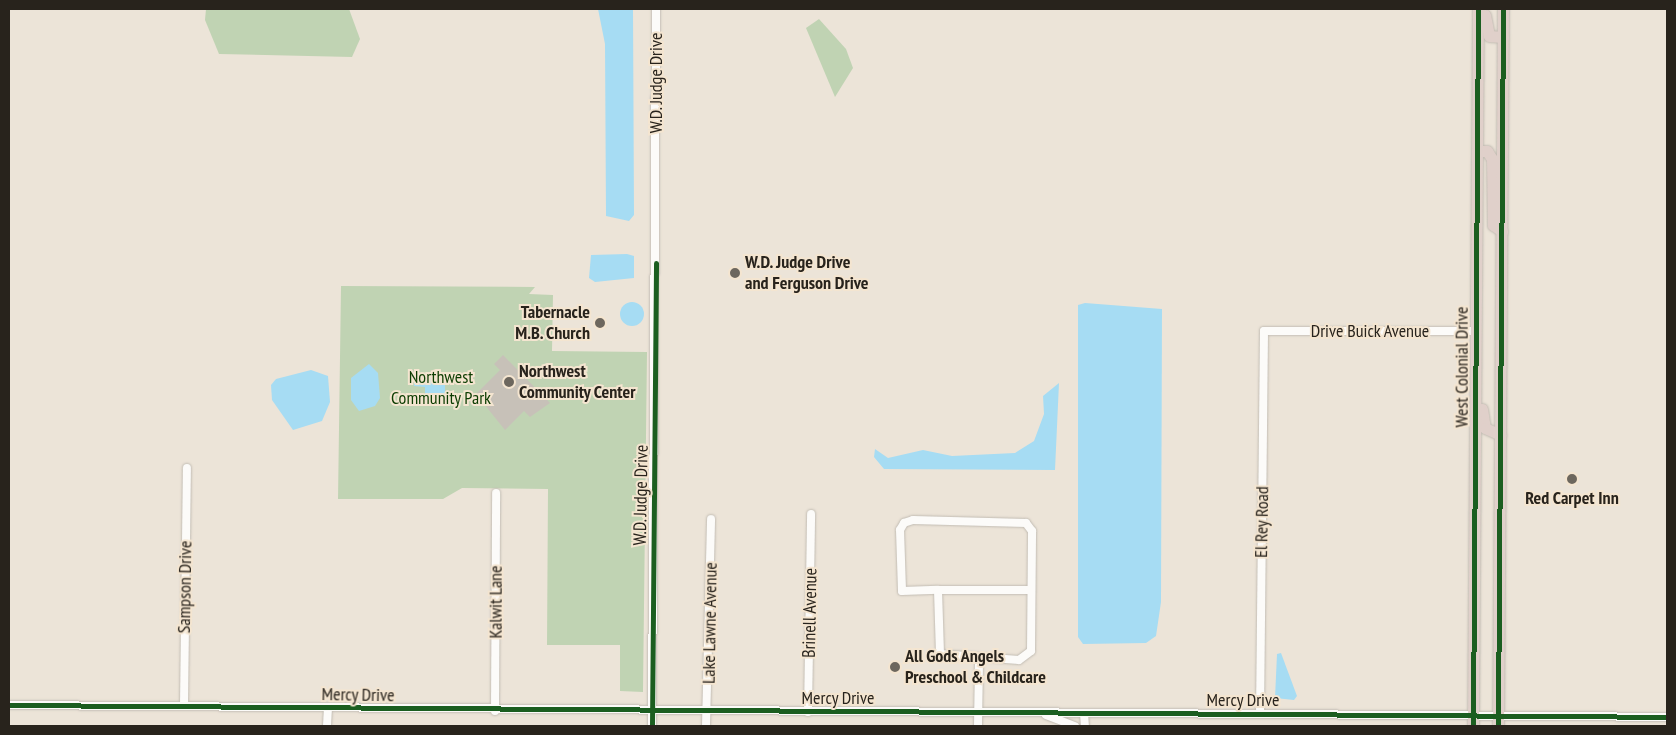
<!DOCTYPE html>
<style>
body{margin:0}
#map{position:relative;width:1676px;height:735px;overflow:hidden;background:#ece4d8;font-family:"PT Sans Narrow",sans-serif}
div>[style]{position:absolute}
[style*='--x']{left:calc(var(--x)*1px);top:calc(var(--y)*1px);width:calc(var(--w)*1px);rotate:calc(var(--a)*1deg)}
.green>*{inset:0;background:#c0d3b3}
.water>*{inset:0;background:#a6dcf3}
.round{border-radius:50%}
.building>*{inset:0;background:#c7c1b8}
.roads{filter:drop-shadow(0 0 1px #c2bcb3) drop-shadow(0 0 1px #c2bcb3)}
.minor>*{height:8px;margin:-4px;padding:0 4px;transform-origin:4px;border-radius:4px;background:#fcfbf9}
.highway>*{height:11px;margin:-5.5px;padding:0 5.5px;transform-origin:5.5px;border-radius:5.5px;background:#e0d0ca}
.cycleway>*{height:5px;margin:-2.5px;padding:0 2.5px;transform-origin:2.5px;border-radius:2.5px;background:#1b5e20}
.dots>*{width:14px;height:14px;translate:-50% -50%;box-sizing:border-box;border:2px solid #f4e5d0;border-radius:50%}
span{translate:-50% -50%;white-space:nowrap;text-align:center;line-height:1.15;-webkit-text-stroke:4px #f4e5d0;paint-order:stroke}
.street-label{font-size:18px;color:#28231c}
.poi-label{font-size:18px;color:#28231c;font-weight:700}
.left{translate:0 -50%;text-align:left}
.right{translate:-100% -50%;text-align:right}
.park-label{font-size:18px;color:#0c3d02}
.frame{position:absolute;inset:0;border:10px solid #28231c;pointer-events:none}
</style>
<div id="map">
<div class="green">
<i style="clip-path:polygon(206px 9px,349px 9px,360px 39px,352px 57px,219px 54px,205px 20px)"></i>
<i style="clip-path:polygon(819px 19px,846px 49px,853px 68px,835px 97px,806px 28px)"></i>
<i style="clip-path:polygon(341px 286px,535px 287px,529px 294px,553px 295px,552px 351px,647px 352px,643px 692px,620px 691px,620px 645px,547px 645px,548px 489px,462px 488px,443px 499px,338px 499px)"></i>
</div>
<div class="water">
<i style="clip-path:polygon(598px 9px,633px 9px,634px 215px,629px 221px,606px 216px,605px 44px)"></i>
<i style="clip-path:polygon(627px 254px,634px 256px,634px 278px,595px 282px,589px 278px,591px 255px)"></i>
<i class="round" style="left:620px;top:302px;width:24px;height:24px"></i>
<i style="clip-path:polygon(1085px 303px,1162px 309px,1161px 602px,1156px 636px,1146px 643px,1083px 644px,1078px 637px,1078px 305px)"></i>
<i style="clip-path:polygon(369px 364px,378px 373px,380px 398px,375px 406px,359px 411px,351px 400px,351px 378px)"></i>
<i style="clip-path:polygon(311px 370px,328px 376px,330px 402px,322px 421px,293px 430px,272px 400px,271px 385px,276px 379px)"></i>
<i style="clip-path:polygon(414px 373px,445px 373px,445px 398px,425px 397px,425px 387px,414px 386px)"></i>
<i style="clip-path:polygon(1059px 383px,1055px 470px,884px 469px,874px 457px,875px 449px,888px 458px,923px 450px,952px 456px,1015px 453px,1034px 441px,1044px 414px,1043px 396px)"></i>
<i style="clip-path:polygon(1281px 653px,1297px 696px,1294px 700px,1275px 698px,1277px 654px)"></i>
</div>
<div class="building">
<i style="clip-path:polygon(503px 355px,550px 403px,530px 417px,524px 411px,505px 430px,476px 394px,500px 370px,494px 364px)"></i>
</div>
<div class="roads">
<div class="minor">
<i style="--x:938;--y:590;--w:64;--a:88.2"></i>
<i style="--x:940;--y:654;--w:79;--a:4.3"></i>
<i style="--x:1019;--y:660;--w:15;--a:-37"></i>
<i style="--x:1031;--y:651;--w:120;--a:-89.5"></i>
<i style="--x:1032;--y:531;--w:10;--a:-127"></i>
<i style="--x:1026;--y:523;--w:113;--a:-178.5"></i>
<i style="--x:913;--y:520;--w:9;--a:162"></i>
<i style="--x:904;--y:523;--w:8;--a:120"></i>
<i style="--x:900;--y:530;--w:61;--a:88.1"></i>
<i style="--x:902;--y:591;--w:36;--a:-2"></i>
<i style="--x:938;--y:590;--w:93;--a:0"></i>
<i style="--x:9;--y:705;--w:1658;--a:0.41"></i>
<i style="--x:184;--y:706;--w:238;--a:-89.3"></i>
<i style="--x:495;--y:711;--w:218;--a:-89.7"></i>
<i style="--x:808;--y:712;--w:198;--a:-89.1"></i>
<i style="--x:1084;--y:713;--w:13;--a:86"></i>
<i style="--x:1260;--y:714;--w:383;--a:-89.4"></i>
<i style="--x:1264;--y:331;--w:212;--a:0"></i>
<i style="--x:1046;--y:715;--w:31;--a:21"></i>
<i style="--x:327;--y:726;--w:18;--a:-87"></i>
<i style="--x:652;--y:726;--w:717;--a:-89.68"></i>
<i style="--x:706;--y:726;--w:207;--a:-88.6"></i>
<i style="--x:978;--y:726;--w:67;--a:-89.1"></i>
</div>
<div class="highway">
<i style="--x:1485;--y:15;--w:21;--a:79"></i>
<i style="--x:1489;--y:36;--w:14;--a:4"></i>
<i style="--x:1477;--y:151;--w:10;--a:0"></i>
<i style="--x:1487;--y:151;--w:9;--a:58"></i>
<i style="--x:1492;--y:159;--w:66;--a:89.1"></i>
<i style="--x:1493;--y:225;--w:11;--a:34"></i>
<i style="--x:1482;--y:409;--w:19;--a:81"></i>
<i style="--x:1485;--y:428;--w:17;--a:24"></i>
<i style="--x:1473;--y:726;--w:717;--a:-89.6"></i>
<i style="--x:1498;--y:726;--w:717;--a:-89.6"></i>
</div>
</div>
<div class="cycleway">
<i style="--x:9;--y:705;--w:1658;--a:0.41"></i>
<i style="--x:652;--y:726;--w:463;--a:-89.5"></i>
<i style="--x:1473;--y:726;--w:717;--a:-89.6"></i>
<i style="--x:1498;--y:726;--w:717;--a:-89.6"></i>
</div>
<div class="dots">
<i style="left:735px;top:273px;background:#6d675e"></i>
<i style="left:600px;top:323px;background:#6d675e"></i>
<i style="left:509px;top:382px;background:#6d675e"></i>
<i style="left:1572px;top:479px;background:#6d675e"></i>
<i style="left:895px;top:667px;background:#6d675e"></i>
</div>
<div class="street-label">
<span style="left:656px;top:83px;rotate:-90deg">W.D. Judge Drive</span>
<span style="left:1370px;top:331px">Drive Buick Avenue</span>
<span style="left:1462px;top:367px;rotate:-90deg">West Colonial Drive</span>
<span style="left:641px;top:495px;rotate:-89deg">W.D. Judge Drive</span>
<span style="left:1262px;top:522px;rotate:-89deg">El Rey Road</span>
<span style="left:185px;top:587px;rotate:-89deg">Sampson Drive</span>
<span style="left:496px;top:602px;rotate:-90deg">Kalwit Lane</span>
<span style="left:810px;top:613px;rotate:-89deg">Brinell Avenue</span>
<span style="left:710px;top:623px;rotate:-89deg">Lake Lawne Avenue</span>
<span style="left:358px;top:695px;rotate:1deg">Mercy Drive</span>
<span style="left:838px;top:698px">Mercy Drive</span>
<span style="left:1243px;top:700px">Mercy Drive</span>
</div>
<div class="poi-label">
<span class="left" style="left:745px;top:273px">W.D. Judge Drive<br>and Ferguson Drive</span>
<span class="right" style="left:590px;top:323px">Tabernacle<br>M.B. Church</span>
<span class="left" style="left:519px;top:382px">Northwest<br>Community Center</span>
<span style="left:1572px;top:498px">Red Carpet Inn</span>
<span class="left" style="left:905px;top:667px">All Gods Angels<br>Preschool &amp; Childcare</span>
</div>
<div class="park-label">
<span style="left:441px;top:388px">Northwest<br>Community Park</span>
</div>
<div class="frame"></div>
</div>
